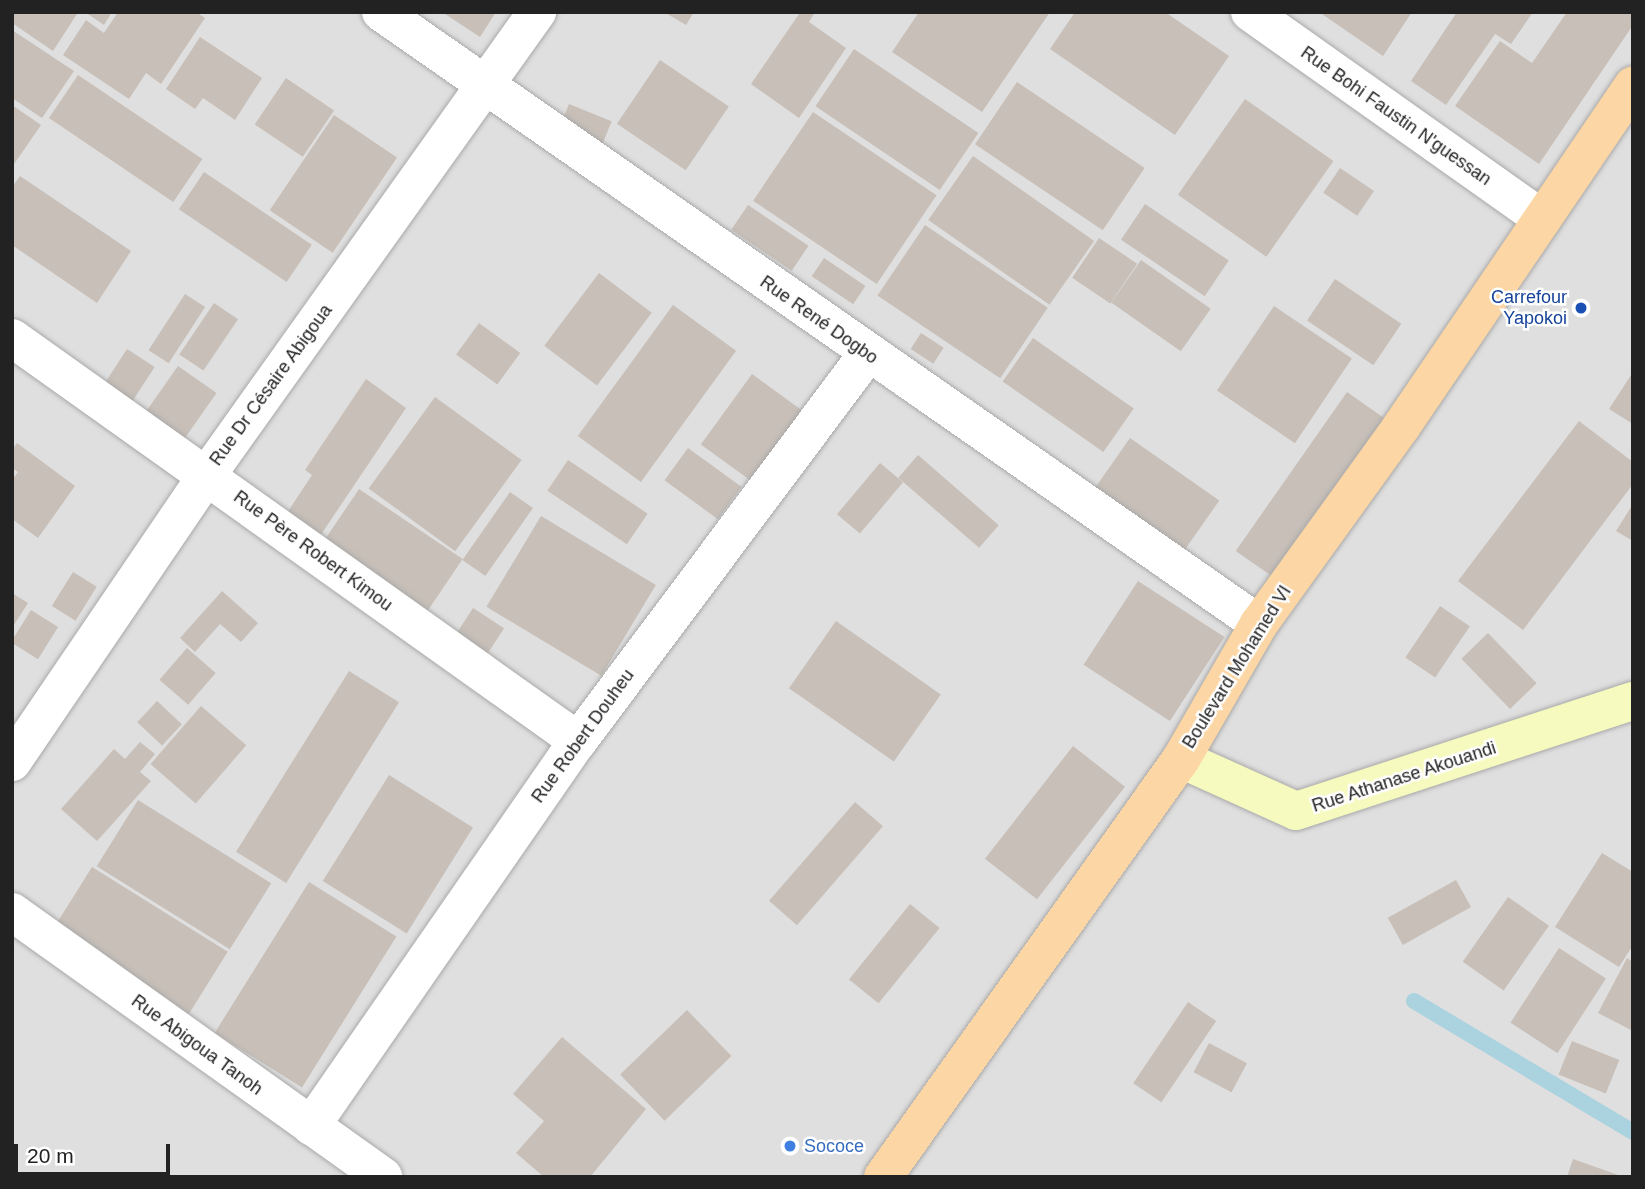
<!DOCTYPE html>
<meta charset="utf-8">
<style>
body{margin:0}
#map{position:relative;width:1645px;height:1189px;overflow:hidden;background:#f2efe9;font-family:Arial,sans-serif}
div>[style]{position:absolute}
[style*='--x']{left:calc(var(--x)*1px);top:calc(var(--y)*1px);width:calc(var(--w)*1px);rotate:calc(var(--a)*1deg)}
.residential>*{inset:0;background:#e0dfdf;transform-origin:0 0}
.stream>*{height:16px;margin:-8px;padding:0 8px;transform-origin:8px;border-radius:8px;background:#aad3df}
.building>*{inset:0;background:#c7bfb8;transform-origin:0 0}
.roads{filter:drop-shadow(0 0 2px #a9a9a9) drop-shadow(0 0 2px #a9a9a9)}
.street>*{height:38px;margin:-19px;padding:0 19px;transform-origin:19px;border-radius:19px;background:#fff}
.secondary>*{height:38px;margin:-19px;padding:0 19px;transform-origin:19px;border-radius:19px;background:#f7fabf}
.primary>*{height:38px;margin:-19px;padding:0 19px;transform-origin:19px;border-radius:19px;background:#fcd6a4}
.dots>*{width:19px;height:19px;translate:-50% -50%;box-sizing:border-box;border:4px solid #fff;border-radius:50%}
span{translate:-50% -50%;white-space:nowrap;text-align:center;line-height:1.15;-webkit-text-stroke:5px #fff;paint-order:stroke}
.street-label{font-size:18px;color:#222}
.transit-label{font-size:18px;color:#164399}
.right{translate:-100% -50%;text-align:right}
.shop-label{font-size:18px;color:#366cbe}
.left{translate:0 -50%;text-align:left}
.frame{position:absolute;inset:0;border:14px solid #222;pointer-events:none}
.scale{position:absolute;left:14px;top:1144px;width:156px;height:32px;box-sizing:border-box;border:4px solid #222;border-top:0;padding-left:9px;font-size:21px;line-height:24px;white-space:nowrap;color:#222;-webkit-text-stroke:5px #fff;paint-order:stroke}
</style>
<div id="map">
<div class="residential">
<i style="left:12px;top:12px;width:1621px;height:1165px"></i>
</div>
<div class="stream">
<i style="--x:1414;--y:1001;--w:255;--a:30.9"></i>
</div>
<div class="building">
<i style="clip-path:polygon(12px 12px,75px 12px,77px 14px,53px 51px,12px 23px)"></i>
<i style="clip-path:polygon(85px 12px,112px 12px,104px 25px)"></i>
<i style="clip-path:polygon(118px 12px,196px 12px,205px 18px,161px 84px,146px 73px,129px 99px,63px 55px,86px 20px,104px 33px)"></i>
<i style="clip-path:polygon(442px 12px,496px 12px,480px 37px)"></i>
<i style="clip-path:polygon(664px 12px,694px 12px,686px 25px)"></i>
<i style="clip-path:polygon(795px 12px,815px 12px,809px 22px,846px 48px,799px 118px,751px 84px,799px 14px)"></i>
<i style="clip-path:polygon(919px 12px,1050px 12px,982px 112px,892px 52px)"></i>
<i style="clip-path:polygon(1075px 12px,1165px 12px,1229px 56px,1175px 135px,1050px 49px)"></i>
<i style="clip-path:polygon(1319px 12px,1412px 12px,1383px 56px)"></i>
<i style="clip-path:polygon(1457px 12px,1533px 12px,1511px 44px,1495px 34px,1446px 105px,1411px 81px)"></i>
<i style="clip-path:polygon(1567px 12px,1633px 12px,1633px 25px,1539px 164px,1455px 106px,1500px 41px,1532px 63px)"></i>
<i style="clip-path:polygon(12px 30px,74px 71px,42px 118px,12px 98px)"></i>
<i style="clip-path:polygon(200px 37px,262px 78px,235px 120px,203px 98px,195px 109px,166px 89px)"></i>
<i style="left:854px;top:49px;width:150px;height:69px;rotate:34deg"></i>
<i style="left:660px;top:60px;width:83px;height:77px;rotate:34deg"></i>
<i style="left:78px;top:75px;width:150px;height:52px;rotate:34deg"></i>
<i style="left:286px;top:78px;width:58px;height:56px;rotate:34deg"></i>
<i style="left:1017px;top:82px;width:154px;height:75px;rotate:34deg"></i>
<i style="left:1245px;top:99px;width:108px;height:117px;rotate:35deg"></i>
<i style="left:569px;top:104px;width:46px;height:33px;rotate:22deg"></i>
<i style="clip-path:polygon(12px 105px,41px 125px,12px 167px)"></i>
<i style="left:813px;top:112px;width:149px;height:107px;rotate:34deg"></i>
<i style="left:334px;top:115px;width:76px;height:115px;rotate:34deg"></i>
<i style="left:973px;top:156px;width:148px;height:78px;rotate:35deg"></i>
<i style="left:1340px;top:168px;width:41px;height:30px;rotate:34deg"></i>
<i style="left:204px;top:172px;width:130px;height:45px;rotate:34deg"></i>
<i style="clip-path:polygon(20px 176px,131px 251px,97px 303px,12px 245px,12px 187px)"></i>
<i style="left:1145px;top:204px;width:101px;height:43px;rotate:34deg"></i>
<i style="left:748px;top:205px;width:73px;height:30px;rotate:34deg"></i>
<i style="left:925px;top:225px;width:148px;height:85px;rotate:34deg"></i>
<i style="left:1099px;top:238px;width:46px;height:48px;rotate:34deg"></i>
<i style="left:824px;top:258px;width:50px;height:22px;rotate:34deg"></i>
<i style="left:1141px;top:260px;width:85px;height:52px;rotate:35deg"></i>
<i style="left:599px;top:273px;width:66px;height:91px;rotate:37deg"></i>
<i style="left:1335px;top:279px;width:80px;height:50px;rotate:34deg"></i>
<i style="left:185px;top:294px;width:24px;height:67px;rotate:33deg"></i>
<i style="left:214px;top:303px;width:29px;height:62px;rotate:34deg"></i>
<i style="left:673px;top:305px;width:78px;height:162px;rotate:36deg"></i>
<i style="left:1274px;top:306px;width:94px;height:102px;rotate:34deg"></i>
<i style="left:479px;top:323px;width:51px;height:39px;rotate:36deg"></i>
<i style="left:921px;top:333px;width:27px;height:19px;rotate:33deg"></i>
<i style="left:1033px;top:338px;width:123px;height:53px;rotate:35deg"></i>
<i style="left:127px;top:349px;width:33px;height:52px;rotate:33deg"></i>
<i style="left:178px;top:366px;width:47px;height:70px;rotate:35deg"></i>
<i style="clip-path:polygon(1633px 372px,1633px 424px,1609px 409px)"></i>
<i style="left:752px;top:374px;width:70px;height:87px;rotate:36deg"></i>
<i style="clip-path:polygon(366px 379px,406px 408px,318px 539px,285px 516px,312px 475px,305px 470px)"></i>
<i style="left:1347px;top:392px;width:50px;height:194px;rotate:35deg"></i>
<i style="left:435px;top:397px;width:107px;height:113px;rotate:36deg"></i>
<i style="clip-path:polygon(1579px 421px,1633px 462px,1633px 484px,1523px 630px,1458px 581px)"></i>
<i style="left:1130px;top:438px;width:109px;height:61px;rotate:35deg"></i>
<i style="clip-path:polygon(17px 443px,75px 486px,38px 538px,12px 519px,12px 480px,18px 472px,12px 468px,12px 450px)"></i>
<i style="left:688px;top:448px;width:66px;height:40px;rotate:36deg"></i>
<i style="left:918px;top:455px;width:107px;height:30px;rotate:41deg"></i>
<i style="left:568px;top:460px;width:96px;height:37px;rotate:34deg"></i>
<i style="left:880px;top:463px;width:30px;height:67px;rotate:40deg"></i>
<i style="left:359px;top:489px;width:125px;height:74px;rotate:34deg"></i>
<i style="left:510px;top:492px;width:28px;height:83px;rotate:35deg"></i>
<i style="clip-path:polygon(1633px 504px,1633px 541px,1616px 531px)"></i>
<i style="left:541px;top:516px;width:134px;height:106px;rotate:31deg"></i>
<i style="left:73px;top:572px;width:28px;height:40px;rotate:32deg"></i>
<i style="left:1138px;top:581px;width:103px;height:100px;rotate:33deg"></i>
<i style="clip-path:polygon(222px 591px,258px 623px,241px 642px,220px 624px,195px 652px,180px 638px)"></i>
<i style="clip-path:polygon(12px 593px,28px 603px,12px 628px)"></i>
<i style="left:1440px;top:606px;width:36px;height:62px;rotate:34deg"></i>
<i style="left:473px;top:608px;width:37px;height:43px;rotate:33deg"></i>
<i style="left:31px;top:610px;width:32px;height:38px;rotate:32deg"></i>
<i style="left:836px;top:621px;width:128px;height:82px;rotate:35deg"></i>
<i style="left:1488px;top:633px;width:70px;height:37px;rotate:46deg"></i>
<i style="left:187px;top:648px;width:38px;height:42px;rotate:41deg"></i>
<i style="left:349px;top:671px;width:59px;height:213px;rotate:32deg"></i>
<i style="left:157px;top:701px;width:34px;height:29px;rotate:43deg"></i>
<i style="left:201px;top:706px;width:60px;height:77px;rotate:41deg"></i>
<i style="clip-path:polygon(140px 742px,155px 754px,140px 772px,151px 781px,97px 841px,61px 809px,114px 749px,125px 759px)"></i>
<i style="left:1073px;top:746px;width:66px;height:143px;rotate:38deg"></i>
<i style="left:389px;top:775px;width:99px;height:125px;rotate:32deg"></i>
<i style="left:138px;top:800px;width:157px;height:78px;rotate:32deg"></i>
<i style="left:855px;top:802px;width:37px;height:131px;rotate:41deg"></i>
<i style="clip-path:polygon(1602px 853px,1633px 872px,1633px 945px,1619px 967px,1555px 927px)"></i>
<i style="left:92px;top:867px;width:160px;height:75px;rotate:32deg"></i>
<i style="left:1456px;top:880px;width:31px;height:78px;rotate:61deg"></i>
<i style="left:309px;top:882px;width:103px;height:178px;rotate:32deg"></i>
<i style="left:1508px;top:897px;width:50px;height:79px;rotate:35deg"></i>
<i style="left:910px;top:904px;width:38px;height:97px;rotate:39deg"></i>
<i style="left:1559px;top:948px;width:56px;height:89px;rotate:33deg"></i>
<i style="clip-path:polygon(1627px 958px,1633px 962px,1633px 1031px,1598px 1013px)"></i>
<i style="left:1188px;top:1002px;width:34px;height:98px;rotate:34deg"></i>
<i style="left:687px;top:1010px;width:64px;height:93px;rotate:46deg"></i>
<i style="clip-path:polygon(562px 1037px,646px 1109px,590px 1177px,544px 1177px,516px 1153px,544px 1121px,513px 1094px)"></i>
<i style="left:1572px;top:1041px;width:51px;height:36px;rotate:22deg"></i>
<i style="left:1209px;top:1043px;width:43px;height:33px;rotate:28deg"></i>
<i style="clip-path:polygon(1573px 1159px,1621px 1176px,1621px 1177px,1567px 1177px)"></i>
</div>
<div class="roads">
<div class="street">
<i style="--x:381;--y:12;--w:1070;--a:34.88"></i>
<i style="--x:1250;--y:12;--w:358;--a:35.3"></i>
<i style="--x:12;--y:338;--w:695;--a:35.45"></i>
<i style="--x:12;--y:762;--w:347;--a:-55.8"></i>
<i style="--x:207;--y:475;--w:569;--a:-54.52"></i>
<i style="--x:12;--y:912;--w:456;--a:35.5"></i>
<i style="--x:311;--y:1126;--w:469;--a:-55.3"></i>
<i style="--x:578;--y:741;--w:484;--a:-53.2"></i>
</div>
<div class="secondary">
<i style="--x:1181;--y:759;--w:126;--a:24.3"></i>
<i style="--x:1296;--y:811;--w:354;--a:-18.1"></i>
</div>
<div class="primary">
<i style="--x:883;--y:1177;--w:513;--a:-54.51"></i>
<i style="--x:1181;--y:759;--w:156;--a:-60"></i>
<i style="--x:1259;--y:624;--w:243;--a:-54.2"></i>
<i style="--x:1401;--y:427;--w:413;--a:-55.8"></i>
</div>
</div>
<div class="dots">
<i style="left:1581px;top:308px;background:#1a4fb4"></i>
<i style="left:790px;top:1146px;background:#3f7fe0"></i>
</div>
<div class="street-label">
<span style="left:1396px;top:116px;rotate:35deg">Rue Bohi Faustin N'guessan</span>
<span style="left:819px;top:320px;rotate:35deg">Rue René Dogbo</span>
<span style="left:271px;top:385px;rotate:-54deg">Rue Dr Césaire Abigoua</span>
<span style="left:313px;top:551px;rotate:36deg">Rue Père Robert Kimou</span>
<span style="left:1237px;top:667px;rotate:-58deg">Boulevard Mohamed VI</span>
<span style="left:583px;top:736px;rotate:-54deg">Rue Robert Douheu</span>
<span style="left:1404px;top:777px;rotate:-18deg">Rue Athanase Akouandi</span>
<span style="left:197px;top:1045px;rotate:36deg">Rue Abigoua Tanoh</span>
</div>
<div class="transit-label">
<span class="right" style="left:1567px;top:308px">Carrefour<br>Yapokoi</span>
</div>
<div class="shop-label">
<span class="left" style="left:804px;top:1146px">Sococe</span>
</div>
<div class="frame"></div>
<div class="scale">20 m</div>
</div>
